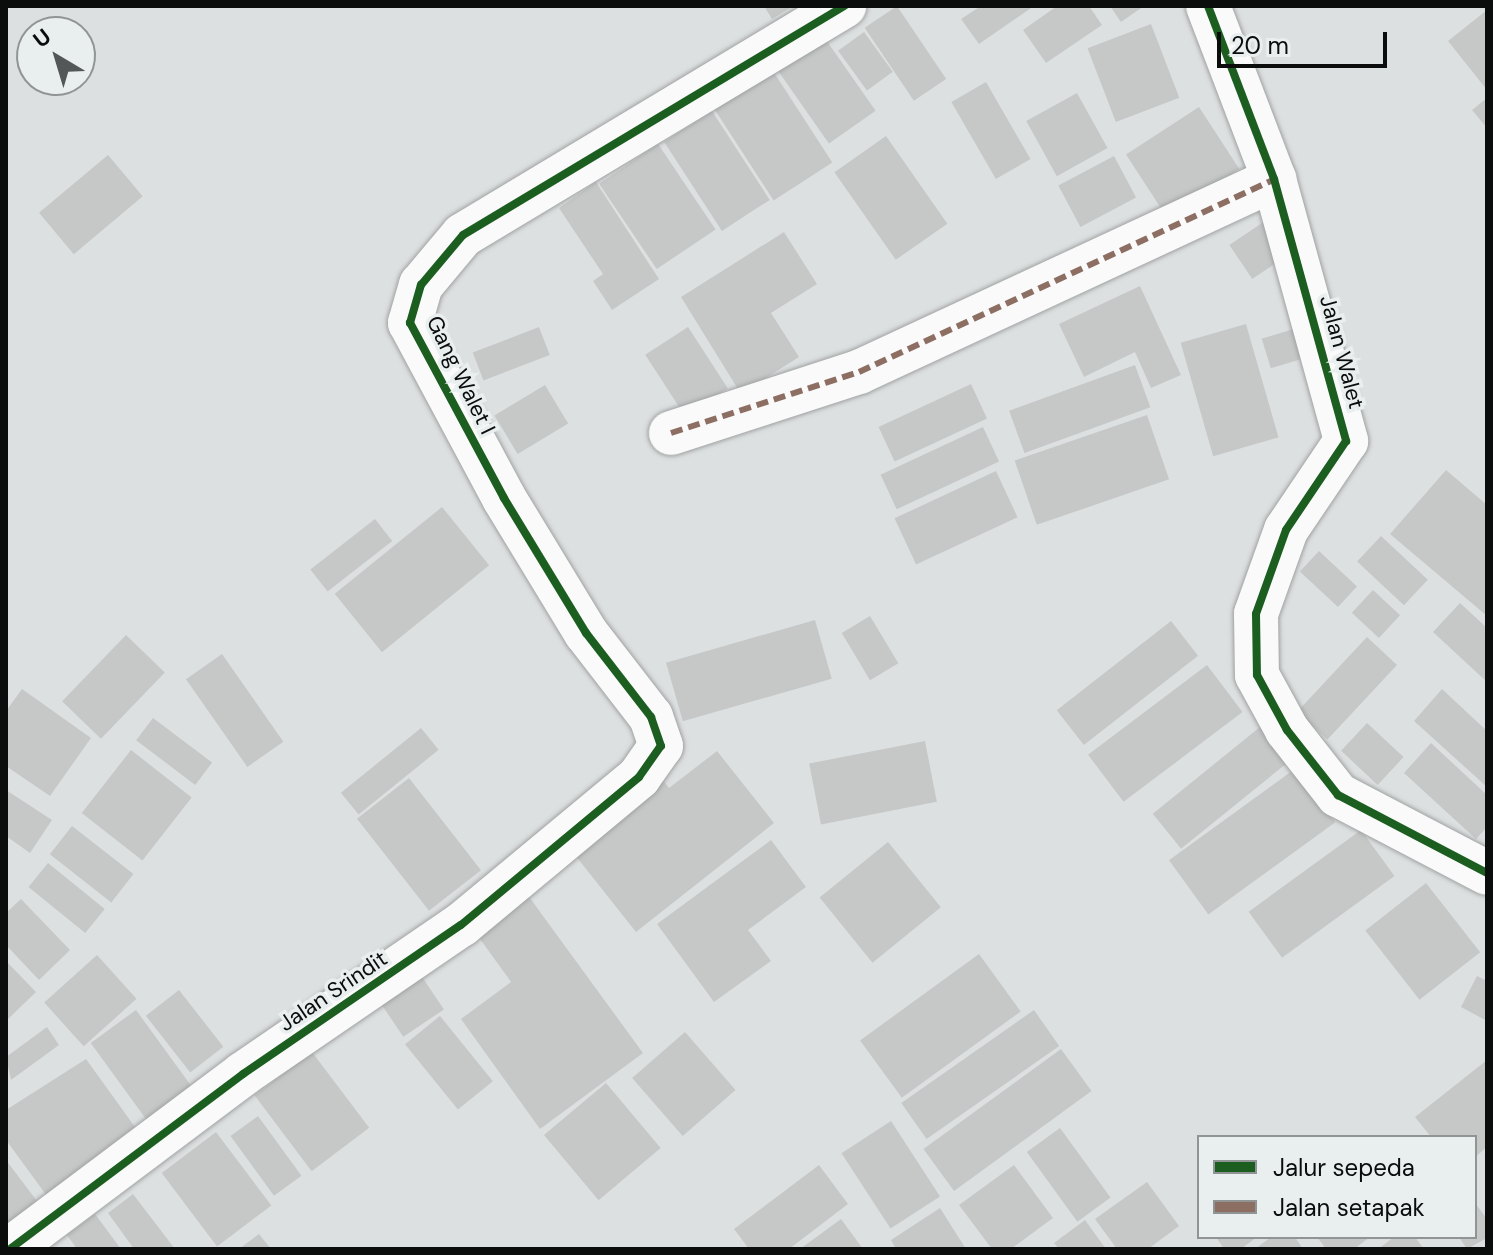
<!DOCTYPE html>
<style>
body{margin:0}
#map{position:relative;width:1493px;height:1255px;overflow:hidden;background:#dde0e1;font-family:"DM Sans",sans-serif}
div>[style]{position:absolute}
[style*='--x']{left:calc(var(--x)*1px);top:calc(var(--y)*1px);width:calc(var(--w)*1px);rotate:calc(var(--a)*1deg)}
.building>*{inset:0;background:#c6c8c8;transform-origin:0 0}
.roads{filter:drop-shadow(0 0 2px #a0a2a2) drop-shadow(0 0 2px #a0a2a2)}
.minor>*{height:44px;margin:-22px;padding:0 22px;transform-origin:22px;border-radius:22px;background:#fafafa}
.quiet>*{height:6px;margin-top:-3px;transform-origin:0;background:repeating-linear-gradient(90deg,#8d6e63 0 12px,transparent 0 18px)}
.cycleway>*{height:8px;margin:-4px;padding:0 4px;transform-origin:4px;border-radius:4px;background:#1b5e20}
span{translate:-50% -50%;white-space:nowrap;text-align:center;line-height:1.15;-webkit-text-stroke:7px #e9eeef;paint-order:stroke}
.street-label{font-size:22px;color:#0b0d0d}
.frame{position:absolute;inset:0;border:8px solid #0b0d0d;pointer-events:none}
.legend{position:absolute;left:1197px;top:1135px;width:280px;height:104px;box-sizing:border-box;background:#e9eeef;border:2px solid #909495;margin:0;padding:10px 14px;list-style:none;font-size:24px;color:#0b0d0d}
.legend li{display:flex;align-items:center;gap:16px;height:40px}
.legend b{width:40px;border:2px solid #909495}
.north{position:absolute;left:16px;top:16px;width:80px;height:80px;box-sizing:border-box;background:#e9eeef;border:2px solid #909495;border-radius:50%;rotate:322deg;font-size:22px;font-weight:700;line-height:32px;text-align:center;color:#0b0d0d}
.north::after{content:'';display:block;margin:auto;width:28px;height:36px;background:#545757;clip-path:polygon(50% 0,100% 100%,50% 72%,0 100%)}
.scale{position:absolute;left:1217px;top:32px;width:170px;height:36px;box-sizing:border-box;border:4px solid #0b0d0d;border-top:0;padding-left:10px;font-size:24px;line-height:28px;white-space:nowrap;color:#0b0d0d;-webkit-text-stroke:6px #e9eeef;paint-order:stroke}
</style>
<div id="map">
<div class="building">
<i style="clip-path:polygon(764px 6px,793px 6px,772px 19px)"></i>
<i style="left:897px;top:6px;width:88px;height:39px;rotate:56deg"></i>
<i style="clip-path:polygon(981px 6px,1034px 6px,979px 44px,961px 19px)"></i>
<i style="clip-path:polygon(1057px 6px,1089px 6px,1102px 25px,1046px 63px,1023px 30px)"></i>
<i style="clip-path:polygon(1110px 6px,1144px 6px,1121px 22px)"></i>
<i style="clip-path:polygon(1487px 10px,1487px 90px,1448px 41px)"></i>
<i style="left:1151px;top:24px;width:79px;height:68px;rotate:69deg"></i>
<i style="left:864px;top:32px;width:49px;height:32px;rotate:54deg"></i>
<i style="left:824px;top:37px;width:90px;height:57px;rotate:55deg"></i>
<i style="left:773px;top:71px;width:109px;height:70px;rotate:57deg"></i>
<i style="left:986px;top:82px;width:89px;height:40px;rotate:60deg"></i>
<i style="left:1077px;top:93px;width:63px;height:58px;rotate:61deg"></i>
<i style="clip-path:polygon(1487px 98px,1487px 128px,1472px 110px)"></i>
<i style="left:1199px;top:107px;width:74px;height:87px;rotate:57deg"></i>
<i style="left:712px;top:111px;width:106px;height:57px;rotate:57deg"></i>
<i style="left:886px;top:136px;width:107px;height:63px;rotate:55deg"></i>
<i style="left:658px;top:144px;width:103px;height:71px;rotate:56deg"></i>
<i style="left:108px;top:155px;width:54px;height:90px;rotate:50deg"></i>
<i style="left:1114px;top:156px;width:47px;height:63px;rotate:62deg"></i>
<i style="clip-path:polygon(596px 182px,659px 279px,612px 310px,593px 281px,603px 274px,559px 208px)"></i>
<i style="left:1265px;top:221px;width:41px;height:43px;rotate:56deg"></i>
<i style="clip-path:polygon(784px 232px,817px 284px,771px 313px,799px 357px,741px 394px,681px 297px)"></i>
<i style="clip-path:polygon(1140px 286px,1181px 375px,1151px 388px,1135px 352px,1084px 377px,1059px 324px)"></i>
<i style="left:1246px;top:324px;width:118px;height:68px;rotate:74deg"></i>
<i style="left:539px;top:327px;width:30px;height:71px;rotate:69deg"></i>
<i style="left:688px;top:327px;width:73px;height:51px;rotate:57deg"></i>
<i style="left:1300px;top:327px;width:31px;height:40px;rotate:73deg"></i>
<i style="left:1135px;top:365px;width:45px;height:134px;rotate:70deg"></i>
<i style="left:971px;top:384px;width:38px;height:102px;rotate:65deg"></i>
<i style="left:545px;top:385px;width:45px;height:59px;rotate:59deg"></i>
<i style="left:1147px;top:415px;width:68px;height:140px;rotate:71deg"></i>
<i style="left:983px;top:427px;width:38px;height:113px;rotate:65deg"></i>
<i style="clip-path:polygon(1446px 470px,1487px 505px,1487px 616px,1390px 534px)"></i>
<i style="left:996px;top:471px;width:51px;height:112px;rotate:65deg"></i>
<i style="left:442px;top:507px;width:75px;height:138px;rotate:51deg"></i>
<i style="left:375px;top:519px;width:28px;height:82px;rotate:52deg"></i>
<i style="left:1381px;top:536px;width:64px;height:35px;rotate:43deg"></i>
<i style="left:1319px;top:551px;width:52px;height:28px;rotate:43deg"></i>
<i style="left:1373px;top:590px;width:37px;height:31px;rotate:43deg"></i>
<i style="clip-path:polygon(1460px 603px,1487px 628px,1487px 682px,1433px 632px)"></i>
<i style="left:870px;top:616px;width:55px;height:33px;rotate:59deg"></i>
<i style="left:815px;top:620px;width:61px;height:155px;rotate:74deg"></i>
<i style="left:1171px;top:621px;width:44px;height:145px;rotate:52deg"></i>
<i style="left:126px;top:635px;width:54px;height:92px;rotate:44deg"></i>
<i style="left:1367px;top:637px;width:41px;height:102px;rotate:43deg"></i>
<i style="left:222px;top:654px;width:107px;height:44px;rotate:55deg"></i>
<i style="left:1207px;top:665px;width:59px;height:149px;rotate:53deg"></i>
<i style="clip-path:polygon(22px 689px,91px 738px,50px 796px,6px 766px,6px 711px)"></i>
<i style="clip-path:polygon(1442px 689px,1487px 731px,1487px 787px,1414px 721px)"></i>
<i style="left:153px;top:718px;width:74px;height:28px;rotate:37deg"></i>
<i style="left:1367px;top:723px;width:50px;height:38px;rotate:43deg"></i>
<i style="left:1260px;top:727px;width:45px;height:138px;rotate:51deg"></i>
<i style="left:421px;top:728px;width:28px;height:103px;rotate:51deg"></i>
<i style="left:925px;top:741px;width:62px;height:118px;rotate:79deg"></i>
<i style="clip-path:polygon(1431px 743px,1487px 795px,1487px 827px,1476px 839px,1404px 773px)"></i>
<i style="left:131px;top:750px;width:77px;height:80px;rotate:38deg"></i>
<i style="clip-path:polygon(717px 751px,774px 823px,636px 932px,571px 850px,662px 779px,669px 788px)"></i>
<i style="left:1296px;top:768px;width:67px;height:157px;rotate:54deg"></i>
<i style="left:409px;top:778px;width:117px;height:66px;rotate:52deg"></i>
<i style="clip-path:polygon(6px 790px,52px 820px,30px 853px,6px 836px)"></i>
<i style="left:72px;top:826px;width:78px;height:36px;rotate:38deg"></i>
<i style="left:1361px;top:830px;width:57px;height:139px;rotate:54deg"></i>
<i style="clip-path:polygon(771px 840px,806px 887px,748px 930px,771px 961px,714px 1002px,657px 924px)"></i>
<i style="left:888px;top:842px;width:84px;height:88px;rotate:51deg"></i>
<i style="left:48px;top:863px;width:73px;height:31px;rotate:39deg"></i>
<i style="left:1426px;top:883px;width:88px;height:77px;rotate:52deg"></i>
<i style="clip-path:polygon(527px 894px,643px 1053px,540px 1129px,461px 1019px,511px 982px,475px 932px)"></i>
<i style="clip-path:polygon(21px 899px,70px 950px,39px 980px,6px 945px,6px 913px)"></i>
<i style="left:979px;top:954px;width:71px;height:147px;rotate:54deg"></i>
<i style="left:97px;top:955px;width:59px;height:71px;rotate:48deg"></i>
<i style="clip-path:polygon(6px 961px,36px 992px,6px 1021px)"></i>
<i style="left:416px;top:968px;width:50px;height:49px;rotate:56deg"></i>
<i style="clip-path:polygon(1477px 976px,1487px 981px,1487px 1021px,1461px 1007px)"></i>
<i style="left:179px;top:990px;width:72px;height:42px;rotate:52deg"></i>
<i style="left:136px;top:1010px;width:99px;height:56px;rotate:54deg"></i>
<i style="left:1034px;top:1010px;width:44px;height:162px;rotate:55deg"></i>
<i style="left:440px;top:1016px;width:84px;height:45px;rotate:51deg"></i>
<i style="clip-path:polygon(47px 1027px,59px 1045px,11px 1080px,6px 1057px)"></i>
<i style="left:685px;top:1032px;width:77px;height:70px;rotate:49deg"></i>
<i style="left:1061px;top:1049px;width:52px;height:170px;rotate:54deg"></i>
<i style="left:312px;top:1052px;width:95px;height:72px;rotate:53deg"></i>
<i style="clip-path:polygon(86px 1059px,135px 1127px,98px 1155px,108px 1169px,55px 1207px,6px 1140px,6px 1110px)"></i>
<i style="clip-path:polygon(1487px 1060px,1487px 1147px,1475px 1157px,1475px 1137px,1431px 1137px,1415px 1117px)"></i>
<i style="left:606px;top:1083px;width:85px;height:81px;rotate:50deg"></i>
<i style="left:258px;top:1116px;width:74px;height:34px;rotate:54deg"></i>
<i style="left:891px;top:1121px;width:90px;height:59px;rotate:57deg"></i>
<i style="left:1060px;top:1128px;width:86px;height:41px;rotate:54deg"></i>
<i style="left:216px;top:1132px;width:92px;height:68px;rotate:53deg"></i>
<i style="clip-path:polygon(6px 1160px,46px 1213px,6px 1244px)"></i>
<i style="clip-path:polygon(819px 1165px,848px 1204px,789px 1249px,749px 1249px,734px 1229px)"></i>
<i style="clip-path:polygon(1014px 1165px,1053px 1218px,1011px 1249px,992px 1249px,959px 1205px)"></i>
<i style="clip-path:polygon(1147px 1182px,1179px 1226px,1148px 1249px,1117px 1249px,1095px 1219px)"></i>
<i style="clip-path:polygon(133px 1194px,175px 1249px,134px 1249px,108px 1213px)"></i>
<i style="clip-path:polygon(1475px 1203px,1487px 1219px,1487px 1238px,1467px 1249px,1459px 1237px,1475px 1237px)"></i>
<i style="clip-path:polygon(940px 1208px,966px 1249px,896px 1249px,891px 1240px)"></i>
<i style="clip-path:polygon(95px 1214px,121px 1249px,77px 1249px,67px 1235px)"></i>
<i style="clip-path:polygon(841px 1219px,863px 1249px,800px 1249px)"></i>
<i style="clip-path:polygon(1085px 1220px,1106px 1249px,1059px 1249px,1054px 1243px)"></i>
<i style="clip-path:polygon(259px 1234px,271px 1249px,239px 1249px)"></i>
<i style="clip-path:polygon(1216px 1237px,1257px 1237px,1241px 1249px,1224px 1249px)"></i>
<i style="clip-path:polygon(1271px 1237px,1295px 1237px,1303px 1249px,1255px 1249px)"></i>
<i style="clip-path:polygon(1317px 1237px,1370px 1237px,1354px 1249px,1326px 1249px)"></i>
<i style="clip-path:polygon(1394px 1237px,1415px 1237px,1424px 1249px,1378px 1249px)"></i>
</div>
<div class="roads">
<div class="minor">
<i style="--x:1208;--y:6;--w:185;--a:69.1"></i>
<i style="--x:1274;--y:179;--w:272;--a:74.6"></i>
<i style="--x:1346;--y:441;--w:107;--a:124"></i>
<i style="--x:1286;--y:530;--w:89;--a:109.7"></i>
<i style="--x:1256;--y:614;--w:61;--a:89.1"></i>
<i style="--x:1257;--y:675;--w:63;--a:61.4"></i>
<i style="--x:1287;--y:730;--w:83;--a:51.9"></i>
<i style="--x:1338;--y:795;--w:168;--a:27.6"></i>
<i style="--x:671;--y:433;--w:198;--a:-18"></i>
<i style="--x:859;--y:372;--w:458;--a:-24.9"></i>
<i style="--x:10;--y:1249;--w:291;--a:-36.9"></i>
<i style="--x:243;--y:1074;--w:264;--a:-34.4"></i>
<i style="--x:461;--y:925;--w:231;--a:-39.7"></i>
<i style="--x:639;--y:777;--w:38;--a:-55"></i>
<i style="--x:661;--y:746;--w:31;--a:-109"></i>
<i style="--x:651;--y:717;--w:106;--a:-127.7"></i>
<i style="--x:586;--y:633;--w:158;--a:-121.3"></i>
<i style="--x:504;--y:498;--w:199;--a:-118.2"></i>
<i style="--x:410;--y:323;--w:40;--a:-74"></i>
<i style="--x:421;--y:285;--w:65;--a:-50"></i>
<i style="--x:463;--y:235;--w:445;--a:-31"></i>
</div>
</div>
<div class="quiet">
<i style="--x:671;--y:433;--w:198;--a:-18"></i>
<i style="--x:859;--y:372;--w:458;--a:-24.9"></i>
</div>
<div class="cycleway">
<i style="--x:1208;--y:6;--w:185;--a:69.1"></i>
<i style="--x:1274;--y:179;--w:272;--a:74.6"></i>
<i style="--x:1346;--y:441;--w:107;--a:124"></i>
<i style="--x:1286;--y:530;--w:89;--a:109.7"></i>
<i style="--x:1256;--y:614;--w:61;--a:89.1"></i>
<i style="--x:1257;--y:675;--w:63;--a:61.4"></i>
<i style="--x:1287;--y:730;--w:83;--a:51.9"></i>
<i style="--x:1338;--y:795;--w:168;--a:27.6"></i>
<i style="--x:10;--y:1249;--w:291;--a:-36.9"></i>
<i style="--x:243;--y:1074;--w:264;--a:-34.4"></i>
<i style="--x:461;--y:925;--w:231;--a:-39.7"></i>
<i style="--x:639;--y:777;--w:38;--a:-55"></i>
<i style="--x:661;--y:746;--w:31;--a:-109"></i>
<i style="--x:651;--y:717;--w:106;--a:-127.7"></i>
<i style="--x:586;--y:633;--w:158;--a:-121.3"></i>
<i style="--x:504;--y:498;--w:199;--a:-118.2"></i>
<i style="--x:410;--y:323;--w:40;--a:-74"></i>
<i style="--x:421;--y:285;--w:65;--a:-50"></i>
<i style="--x:463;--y:235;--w:445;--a:-31"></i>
</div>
<div class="street-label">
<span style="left:1342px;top:352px;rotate:75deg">Jalan Walet</span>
<span style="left:461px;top:375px;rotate:64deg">Gang Walet I</span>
<span style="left:333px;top:991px;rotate:-34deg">Jalan Srindit</span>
</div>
<div class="frame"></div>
<ul class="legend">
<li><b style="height:10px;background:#1b5e20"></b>Jalur sepeda</li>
<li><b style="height:10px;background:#8d6e63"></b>Jalan setapak</li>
</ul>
<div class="north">U</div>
<div class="scale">20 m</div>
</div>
